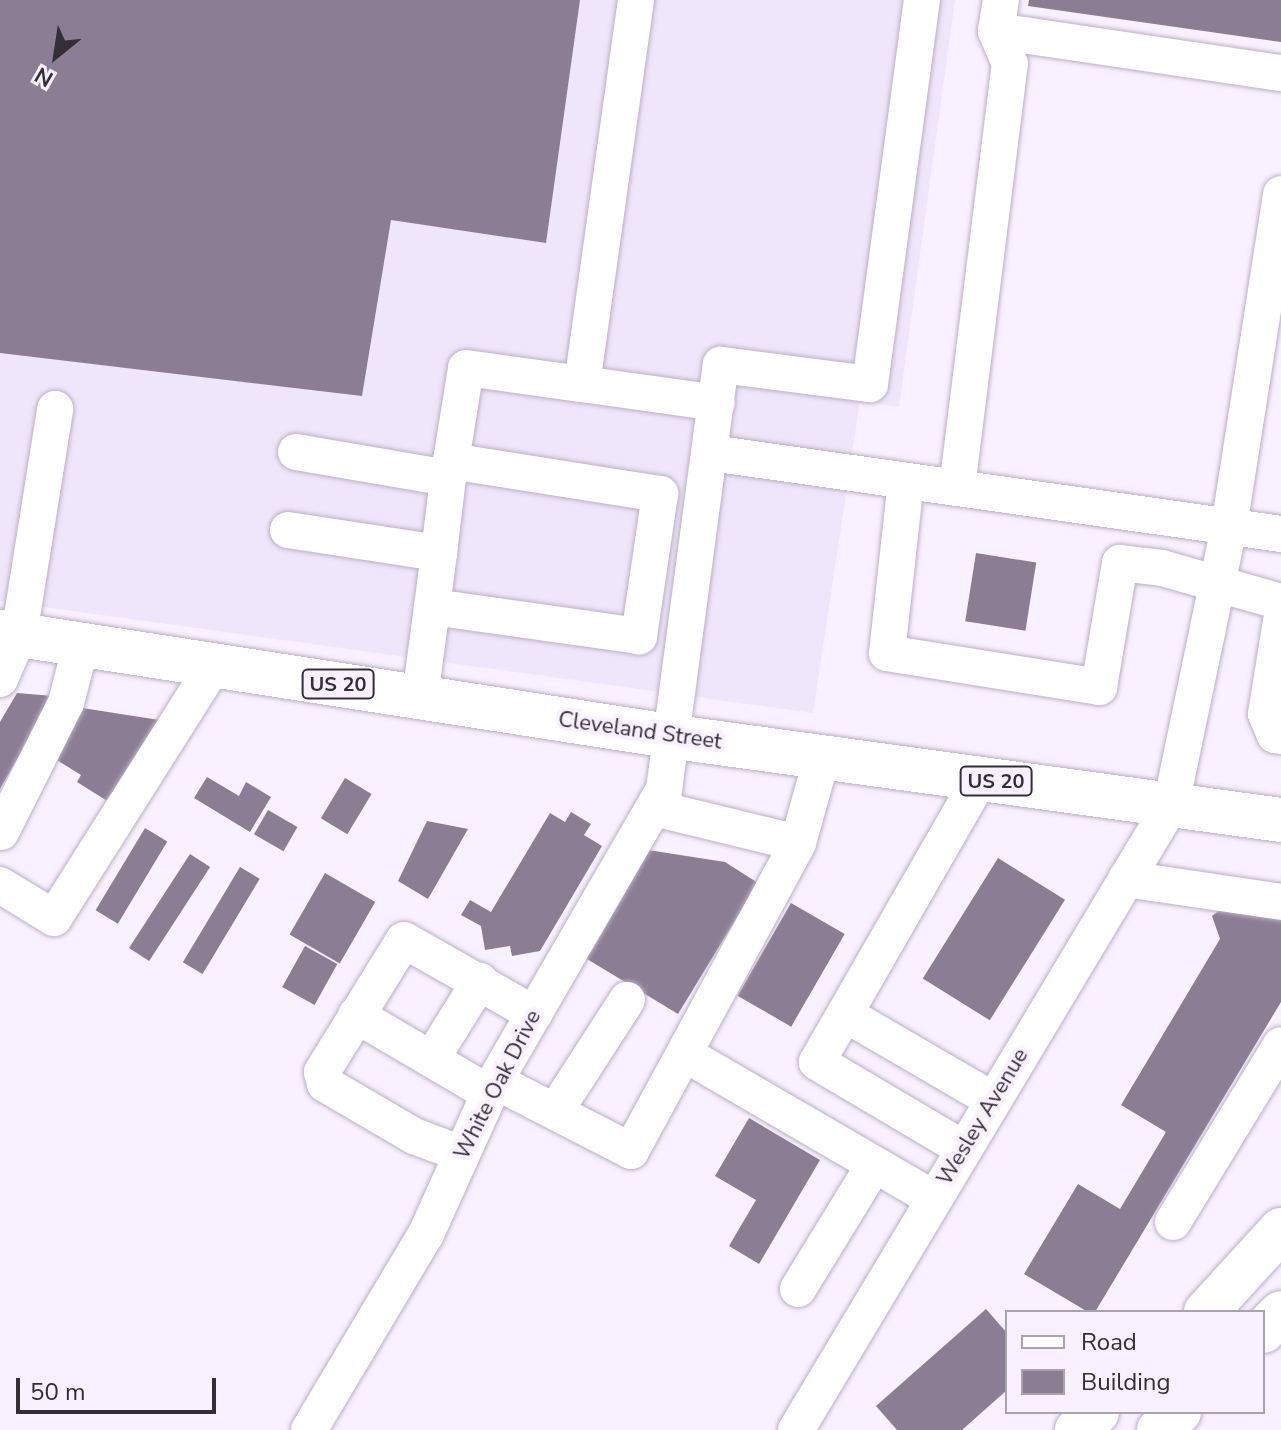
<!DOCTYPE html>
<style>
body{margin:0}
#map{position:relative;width:1281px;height:1430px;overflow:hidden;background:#f9f1ff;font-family:"Nunito Sans",sans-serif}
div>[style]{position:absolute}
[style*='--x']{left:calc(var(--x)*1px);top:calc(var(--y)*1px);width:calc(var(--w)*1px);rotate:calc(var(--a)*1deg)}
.industrial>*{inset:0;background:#efe6fb}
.building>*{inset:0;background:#8b7e94;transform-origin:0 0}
.roads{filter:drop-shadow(0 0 2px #bcafc5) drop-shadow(0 0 2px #bcafc5)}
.minor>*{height:36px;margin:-18px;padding:0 18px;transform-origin:18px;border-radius:18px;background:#fff}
.major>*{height:44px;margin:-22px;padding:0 22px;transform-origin:22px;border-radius:22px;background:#fff}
.highway>*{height:44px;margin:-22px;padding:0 22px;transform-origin:22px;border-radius:22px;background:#fff}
span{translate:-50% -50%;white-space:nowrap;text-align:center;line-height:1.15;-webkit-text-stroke:8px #f9f1ff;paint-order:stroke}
.shield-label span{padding:2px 6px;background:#f9f1ff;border:2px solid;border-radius:6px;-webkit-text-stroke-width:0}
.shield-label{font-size:20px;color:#342e37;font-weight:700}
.street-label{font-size:22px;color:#342e37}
.legend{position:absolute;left:1005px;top:1310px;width:260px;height:104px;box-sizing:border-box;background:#f9f1ff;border:2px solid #aaa3af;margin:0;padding:10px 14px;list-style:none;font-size:24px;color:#342e37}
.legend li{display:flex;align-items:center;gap:16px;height:40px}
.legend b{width:40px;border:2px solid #aaa3af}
.north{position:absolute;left:16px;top:16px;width:80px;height:80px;-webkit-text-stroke:6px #f9f1ff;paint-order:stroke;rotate:210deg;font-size:22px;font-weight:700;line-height:32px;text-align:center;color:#342e37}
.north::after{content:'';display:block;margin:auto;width:28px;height:36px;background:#342e37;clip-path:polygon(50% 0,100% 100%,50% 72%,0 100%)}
.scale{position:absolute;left:16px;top:1378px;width:200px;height:36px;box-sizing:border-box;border:4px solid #342e37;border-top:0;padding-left:10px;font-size:24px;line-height:28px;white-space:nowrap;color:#342e37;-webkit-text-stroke:6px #f9f1ff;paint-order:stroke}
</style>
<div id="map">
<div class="industrial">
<i style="clip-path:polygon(0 0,955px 0,899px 407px,860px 401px,813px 713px,0 601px)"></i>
</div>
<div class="building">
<i style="clip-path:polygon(0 0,580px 0,546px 243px,391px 220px,362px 396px,0 353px)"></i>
<i style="clip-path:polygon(1029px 0,1281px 0,1281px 42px,1028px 6px)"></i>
<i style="left:976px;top:553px;width:61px;height:69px;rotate:9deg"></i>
<i style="clip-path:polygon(17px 693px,53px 696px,0 789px,0 722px)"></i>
<i style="clip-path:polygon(76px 707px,172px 722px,120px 809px,77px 782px,81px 775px,47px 754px)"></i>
<i style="clip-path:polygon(207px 777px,239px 796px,246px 782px,271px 797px,250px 832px,194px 798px)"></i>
<i style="left:345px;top:778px;width:31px;height:47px;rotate:31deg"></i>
<i style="left:268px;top:810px;width:34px;height:28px;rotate:30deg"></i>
<i style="clip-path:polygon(571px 812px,591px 824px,584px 835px,602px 846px,540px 951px,512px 956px,510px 946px,485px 950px,481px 926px,461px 915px,470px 900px,491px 912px,550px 813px,565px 822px)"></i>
<i style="clip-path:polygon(427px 821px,468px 829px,428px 899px,398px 881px)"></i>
<i style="left:145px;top:828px;width:26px;height:96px;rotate:31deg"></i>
<i style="clip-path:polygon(648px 850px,725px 862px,758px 883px,678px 1014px,582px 956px)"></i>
<i style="left:190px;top:854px;width:24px;height:112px;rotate:33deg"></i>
<i style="left:998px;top:858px;width:79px;height:142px;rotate:32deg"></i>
<i style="left:240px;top:867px;width:23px;height:111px;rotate:31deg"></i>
<i style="left:325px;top:873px;width:58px;height:71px;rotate:30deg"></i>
<i style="clip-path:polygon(1234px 899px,1281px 906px,1281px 1002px,1095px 1312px,1088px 1312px,1024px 1274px,1078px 1184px,1120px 1209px,1166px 1132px,1121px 1105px,1220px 939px,1212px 916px)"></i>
<i style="left:791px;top:903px;width:62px;height:107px;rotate:30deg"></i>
<i style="left:305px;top:946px;width:37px;height:47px;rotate:29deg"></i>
<i style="clip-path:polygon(749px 1118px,820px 1160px,759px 1264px,729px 1246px,756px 1200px,715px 1176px)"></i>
<i style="clip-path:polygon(986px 1309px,1007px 1333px,1007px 1390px,962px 1430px,897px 1430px,876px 1406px)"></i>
</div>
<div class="roads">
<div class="minor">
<i style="--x:636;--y:0;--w:388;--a:98"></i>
<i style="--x:582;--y:384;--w:136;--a:8"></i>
<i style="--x:996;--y:31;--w:288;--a:8.4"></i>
<i style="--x:296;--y:452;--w:154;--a:9.7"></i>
<i style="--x:711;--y:453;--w:576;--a:8.09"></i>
<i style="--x:451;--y:461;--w:94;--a:-80.8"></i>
<i style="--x:466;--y:368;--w:117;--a:7.9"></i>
<i style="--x:906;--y:481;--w:173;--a:96.3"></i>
<i style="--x:887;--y:653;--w:215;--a:9.1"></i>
<i style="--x:1099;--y:687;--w:126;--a:-80.4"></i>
<i style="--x:1120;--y:563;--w:42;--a:6.8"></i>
<i style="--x:1162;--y:568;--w:124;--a:15.9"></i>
<i style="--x:957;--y:488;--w:427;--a:-82.9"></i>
<i style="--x:1010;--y:64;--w:36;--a:-113"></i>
<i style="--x:996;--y:31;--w:31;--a:-81"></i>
<i style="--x:288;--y:530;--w:153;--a:8.7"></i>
<i style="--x:1281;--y:621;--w:94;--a:99.2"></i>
<i style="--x:1266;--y:714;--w:23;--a:67"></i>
<i style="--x:1275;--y:735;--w:6;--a:9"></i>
<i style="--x:0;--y:679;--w:48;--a:-66.6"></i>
<i style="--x:19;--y:635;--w:229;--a:-80.9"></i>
<i style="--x:420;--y:697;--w:91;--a:-82.4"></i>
<i style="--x:432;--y:607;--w:54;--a:-82.6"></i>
<i style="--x:439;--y:553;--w:76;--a:-83.2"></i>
<i style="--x:448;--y:478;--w:17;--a:-80"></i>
<i style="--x:451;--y:461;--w:212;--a:9"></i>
<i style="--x:660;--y:494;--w:144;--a:98.4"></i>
<i style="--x:639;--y:636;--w:209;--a:-172"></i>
<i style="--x:654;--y:808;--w:148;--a:13.7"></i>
<i style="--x:798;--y:843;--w:89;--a:-74.4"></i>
<i style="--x:1;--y:832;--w:144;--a:-63.3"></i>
<i style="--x:66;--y:703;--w:60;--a:-75.5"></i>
<i style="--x:1126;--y:879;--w:157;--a:8.4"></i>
<i style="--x:0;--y:885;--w:63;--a:31.4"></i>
<i style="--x:54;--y:918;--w:299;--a:-57.7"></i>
<i style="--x:845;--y:1014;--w:171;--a:30.2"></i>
<i style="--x:356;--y:1015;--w:154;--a:30.4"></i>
<i style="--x:685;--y:1054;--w:288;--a:30.2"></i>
<i style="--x:432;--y:1058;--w:91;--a:-58.1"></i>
<i style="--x:495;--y:1081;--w:153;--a:27.2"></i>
<i style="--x:631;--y:1151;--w:350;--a:-61.5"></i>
<i style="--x:556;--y:1110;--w:131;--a:-57.2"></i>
<i style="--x:964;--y:1149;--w:171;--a:-149.4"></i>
<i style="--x:817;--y:1062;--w:327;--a:-60.1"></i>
<i style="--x:462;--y:1154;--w:51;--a:-159.4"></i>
<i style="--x:414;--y:1136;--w:103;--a:-149.7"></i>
<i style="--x:325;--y:1084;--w:12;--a:-104"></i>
<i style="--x:322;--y:1072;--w:155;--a:-58.2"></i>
<i style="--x:404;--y:940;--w:150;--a:29.6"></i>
<i style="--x:1173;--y:1222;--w:207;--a:-58.6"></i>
<i style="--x:798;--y:1289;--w:145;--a:-58.5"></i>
<i style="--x:309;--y:1430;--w:228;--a:-59.2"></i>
<i style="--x:426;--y:1234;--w:168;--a:-65.7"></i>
<i style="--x:495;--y:1081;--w:337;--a:-59.9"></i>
<i style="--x:664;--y:790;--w:429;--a:-82.4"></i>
<i style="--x:721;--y:365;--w:150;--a:7.3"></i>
<i style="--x:870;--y:384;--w:388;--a:-82.3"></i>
<i style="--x:796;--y:1430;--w:729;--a:-59.04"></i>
<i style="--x:1171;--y:805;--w:284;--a:-78.2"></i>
<i style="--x:1229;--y:527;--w:337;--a:-81.1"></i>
</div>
<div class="major">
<i style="--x:0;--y:632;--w:683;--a:8.84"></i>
<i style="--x:675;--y:737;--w:612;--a:7.8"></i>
</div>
<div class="highway">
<i style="--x:1206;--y:1312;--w:111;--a:-47.6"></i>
<i style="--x:1263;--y:1331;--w:25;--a:-45"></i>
<i style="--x:1077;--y:1430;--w:27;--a:-42"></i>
<i style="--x:1159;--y:1430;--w:27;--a:-42"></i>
</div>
</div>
<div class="shield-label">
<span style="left:338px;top:684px">US 20</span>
<span style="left:996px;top:781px">US 20</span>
</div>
<div class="street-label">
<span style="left:640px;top:731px;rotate:8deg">Cleveland Street</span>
<span style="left:498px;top:1085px;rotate:-63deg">White Oak Drive</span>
<span style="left:983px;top:1117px;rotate:-59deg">Wesley Avenue</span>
</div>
<ul class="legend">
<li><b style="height:10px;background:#fff"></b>Road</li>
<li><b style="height:22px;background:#8b7e94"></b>Building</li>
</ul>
<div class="north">N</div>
<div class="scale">50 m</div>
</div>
